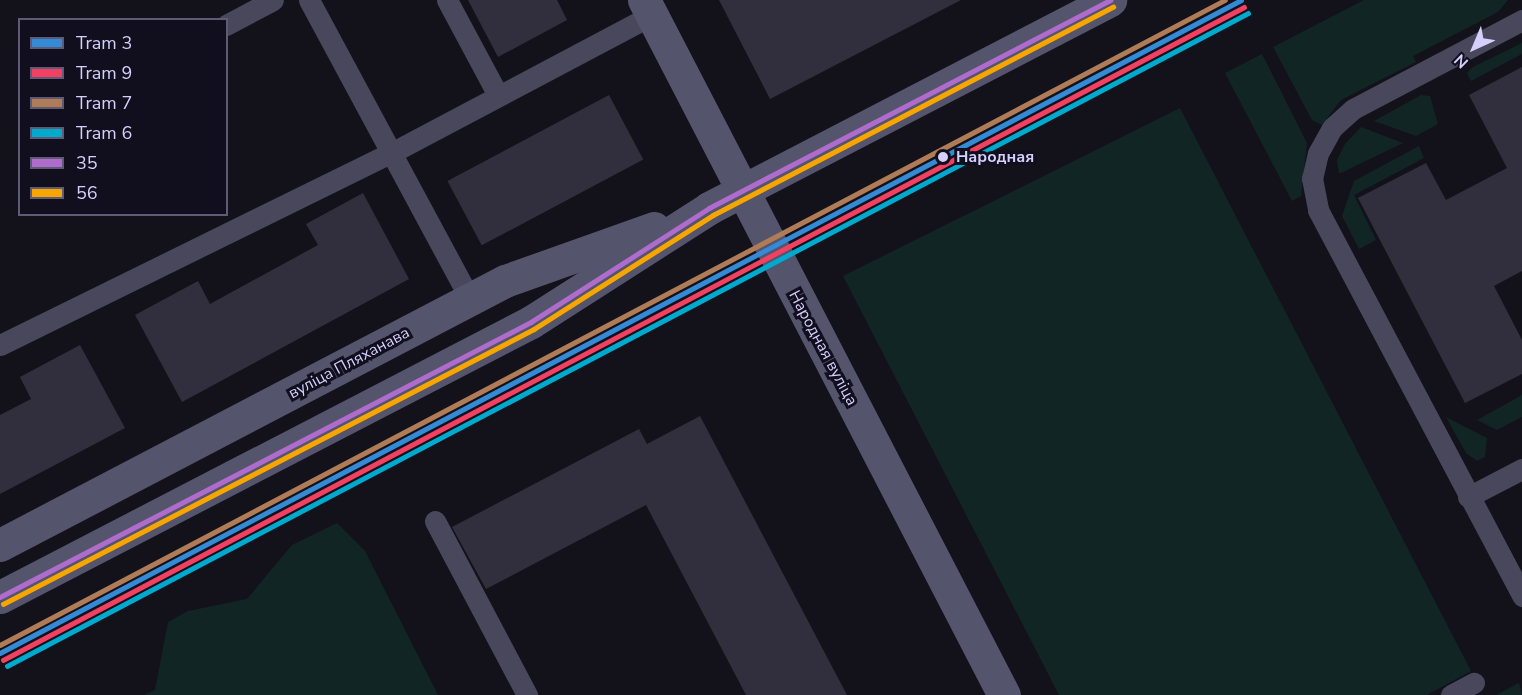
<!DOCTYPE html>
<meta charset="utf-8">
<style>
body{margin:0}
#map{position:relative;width:1522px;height:695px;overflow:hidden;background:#13121a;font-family:"Nunito Sans",sans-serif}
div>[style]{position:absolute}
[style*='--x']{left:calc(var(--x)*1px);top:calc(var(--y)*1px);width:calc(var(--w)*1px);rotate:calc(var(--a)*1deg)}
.green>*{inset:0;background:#112525}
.building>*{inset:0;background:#312f3d;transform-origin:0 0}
.lane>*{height:21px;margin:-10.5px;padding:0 10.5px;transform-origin:10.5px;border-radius:10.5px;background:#48475b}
.secondary>*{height:33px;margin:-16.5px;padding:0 16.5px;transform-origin:16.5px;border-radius:16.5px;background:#55546d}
.bus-1>*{height:4.5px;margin:-2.25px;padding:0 2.25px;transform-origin:2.25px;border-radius:2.25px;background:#b06ccc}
.bus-2>*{height:4.5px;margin:-2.25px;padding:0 2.25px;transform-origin:2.25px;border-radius:2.25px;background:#f7a600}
.tram-1>*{height:4.5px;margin:-2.25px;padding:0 2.25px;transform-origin:2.25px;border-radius:2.25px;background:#338bd7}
.tram-2>*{height:4.5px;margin:-2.25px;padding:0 2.25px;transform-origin:2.25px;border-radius:2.25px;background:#f24062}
.tram-3>*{height:4.5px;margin:-2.25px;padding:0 2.25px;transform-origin:2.25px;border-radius:2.25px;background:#b07c57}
.tram-4>*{height:4.5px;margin:-2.25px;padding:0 2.25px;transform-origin:2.25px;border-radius:2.25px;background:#00a9ce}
.dots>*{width:16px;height:16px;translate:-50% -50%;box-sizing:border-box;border:3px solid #110e1e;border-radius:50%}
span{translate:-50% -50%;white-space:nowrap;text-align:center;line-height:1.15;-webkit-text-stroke:6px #110e1e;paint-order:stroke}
.stop-label{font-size:16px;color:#d4cffb;font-weight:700}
.left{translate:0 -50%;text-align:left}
.street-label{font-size:16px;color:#d4cffb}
.legend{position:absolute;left:18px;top:18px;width:210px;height:198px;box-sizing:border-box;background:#110e1e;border:2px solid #5f5b76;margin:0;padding:8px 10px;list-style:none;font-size:18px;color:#d4cffb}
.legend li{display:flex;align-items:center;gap:12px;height:30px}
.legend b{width:30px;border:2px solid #5f5b76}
.north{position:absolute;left:1444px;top:18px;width:60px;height:60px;-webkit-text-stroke:4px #110e1e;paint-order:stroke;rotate:224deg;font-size:16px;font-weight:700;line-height:24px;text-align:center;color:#d4cffb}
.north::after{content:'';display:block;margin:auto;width:21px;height:27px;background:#d4cffb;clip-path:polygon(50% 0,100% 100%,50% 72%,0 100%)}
</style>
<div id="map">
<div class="green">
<i style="clip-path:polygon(1364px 0,1508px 0,1498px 12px,1413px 56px,1416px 62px,1341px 100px,1322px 125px,1312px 120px,1273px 47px)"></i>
<i style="clip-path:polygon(1522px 43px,1522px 54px,1471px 81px,1467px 73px,1473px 67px)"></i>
<i style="clip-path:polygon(1262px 54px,1307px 143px,1301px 196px,1292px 201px,1225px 73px)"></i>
<i style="clip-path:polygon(1421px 95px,1430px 96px,1438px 124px,1416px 136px,1374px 121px)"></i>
<i style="clip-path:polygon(1180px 108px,1471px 671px,1427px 695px,1059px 695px,843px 276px)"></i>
<i style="clip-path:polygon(1361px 127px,1403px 143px,1339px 174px,1337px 160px,1345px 144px)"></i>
<i style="clip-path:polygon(1419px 146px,1424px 158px,1354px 195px,1376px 240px,1359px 249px,1342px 216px,1354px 181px)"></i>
<i style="clip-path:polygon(1522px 395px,1522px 417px,1497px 430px,1477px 420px)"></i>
<i style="clip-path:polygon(1446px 417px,1487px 438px,1485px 457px,1477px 461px,1466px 453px)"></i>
<i style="clip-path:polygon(337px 523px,365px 551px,438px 695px,144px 695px,155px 690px,168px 622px,188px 611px,247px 599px,292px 545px)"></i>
<i style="clip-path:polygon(1519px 683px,1522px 695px,1496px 695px)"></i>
</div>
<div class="building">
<i style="clip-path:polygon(468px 0,557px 0,567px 20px,498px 57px)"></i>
<i style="clip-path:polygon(719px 0,961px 0,770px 99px)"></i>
<i style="clip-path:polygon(1522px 67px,1522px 271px,1494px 286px,1522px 340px,1522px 374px,1465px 403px,1358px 198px,1426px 163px,1446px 200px,1507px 168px,1469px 95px)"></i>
<i style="left:609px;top:95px;width:73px;height:183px;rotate:62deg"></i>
<i style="clip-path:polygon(363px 193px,409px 279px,182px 402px,135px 315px,198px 281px,210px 304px,318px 245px,306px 224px)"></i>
<i style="clip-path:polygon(80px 345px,125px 428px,0 494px,0 415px,31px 399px,20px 377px)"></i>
<i style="clip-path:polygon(700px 416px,847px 695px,746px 695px,646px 505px,486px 589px,452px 527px,639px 429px,647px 444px)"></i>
</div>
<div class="lane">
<i style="--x:309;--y:0;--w:340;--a:61.7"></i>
<i style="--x:447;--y:0;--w:108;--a:61.8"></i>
<i style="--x:1522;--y:20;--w:191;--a:152.2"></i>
<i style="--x:1353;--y:109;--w:28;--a:138"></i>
<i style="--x:1332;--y:128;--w:29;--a:119"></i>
<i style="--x:1318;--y:153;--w:26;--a:103"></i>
<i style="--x:1312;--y:178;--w:33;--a:79"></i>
<i style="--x:1318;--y:210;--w:437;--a:62.1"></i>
<i style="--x:226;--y:25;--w:53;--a:-28"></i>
<i style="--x:0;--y:345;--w:438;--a:-26.2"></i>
<i style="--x:393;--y:152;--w:293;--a:-27.9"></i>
<i style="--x:1468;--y:497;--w:61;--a:-27.4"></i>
<i style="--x:435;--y:521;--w:197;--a:62.1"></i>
<i style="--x:1451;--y:695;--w:26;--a:-28"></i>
</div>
<div class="secondary">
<i style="--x:644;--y:0;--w:783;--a:62.62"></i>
<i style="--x:0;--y:545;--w:570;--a:-27.6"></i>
<i style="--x:505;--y:281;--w:158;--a:-19.6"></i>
<i style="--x:0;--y:597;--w:598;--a:-27.38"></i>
<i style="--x:531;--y:322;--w:211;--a:-32.6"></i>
<i style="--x:709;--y:208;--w:452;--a:-27.4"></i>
</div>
<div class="bus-1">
<i style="--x:0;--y:597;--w:598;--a:-27.38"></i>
<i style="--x:531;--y:322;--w:211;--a:-32.6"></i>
<i style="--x:709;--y:208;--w:452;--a:-27.4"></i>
</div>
<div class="bus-2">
<i style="--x:3;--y:604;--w:598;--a:-27.38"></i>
<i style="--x:534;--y:329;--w:212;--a:-32.5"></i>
<i style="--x:713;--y:215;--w:451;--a:-27.5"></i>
</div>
<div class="tram-1">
<i style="--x:0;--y:653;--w:1402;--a:-27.75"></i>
</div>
<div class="tram-2">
<i style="--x:3;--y:660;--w:1402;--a:-27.75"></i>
</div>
<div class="tram-3">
<i style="--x:0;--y:645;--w:1384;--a:-27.77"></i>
</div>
<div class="tram-4">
<i style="--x:7;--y:666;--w:1402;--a:-27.75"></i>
</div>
<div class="dots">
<i style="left:943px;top:157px;background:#d4cffb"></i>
</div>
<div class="stop-label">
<span class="left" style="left:956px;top:157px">Народная</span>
</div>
<div class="street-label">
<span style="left:823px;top:348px;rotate:62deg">Народная вуліца</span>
<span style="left:349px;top:363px;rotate:-28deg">вуліца Пляханава</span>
</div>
<ul class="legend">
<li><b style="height:8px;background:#338bd7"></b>Tram 3</li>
<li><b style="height:8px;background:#f24062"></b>Tram 9</li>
<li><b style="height:8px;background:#b07c57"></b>Tram 7</li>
<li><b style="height:8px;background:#00a9ce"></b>Tram 6</li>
<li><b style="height:8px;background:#b06ccc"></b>35</li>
<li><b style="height:8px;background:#f7a600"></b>56</li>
</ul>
<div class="north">N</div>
</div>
